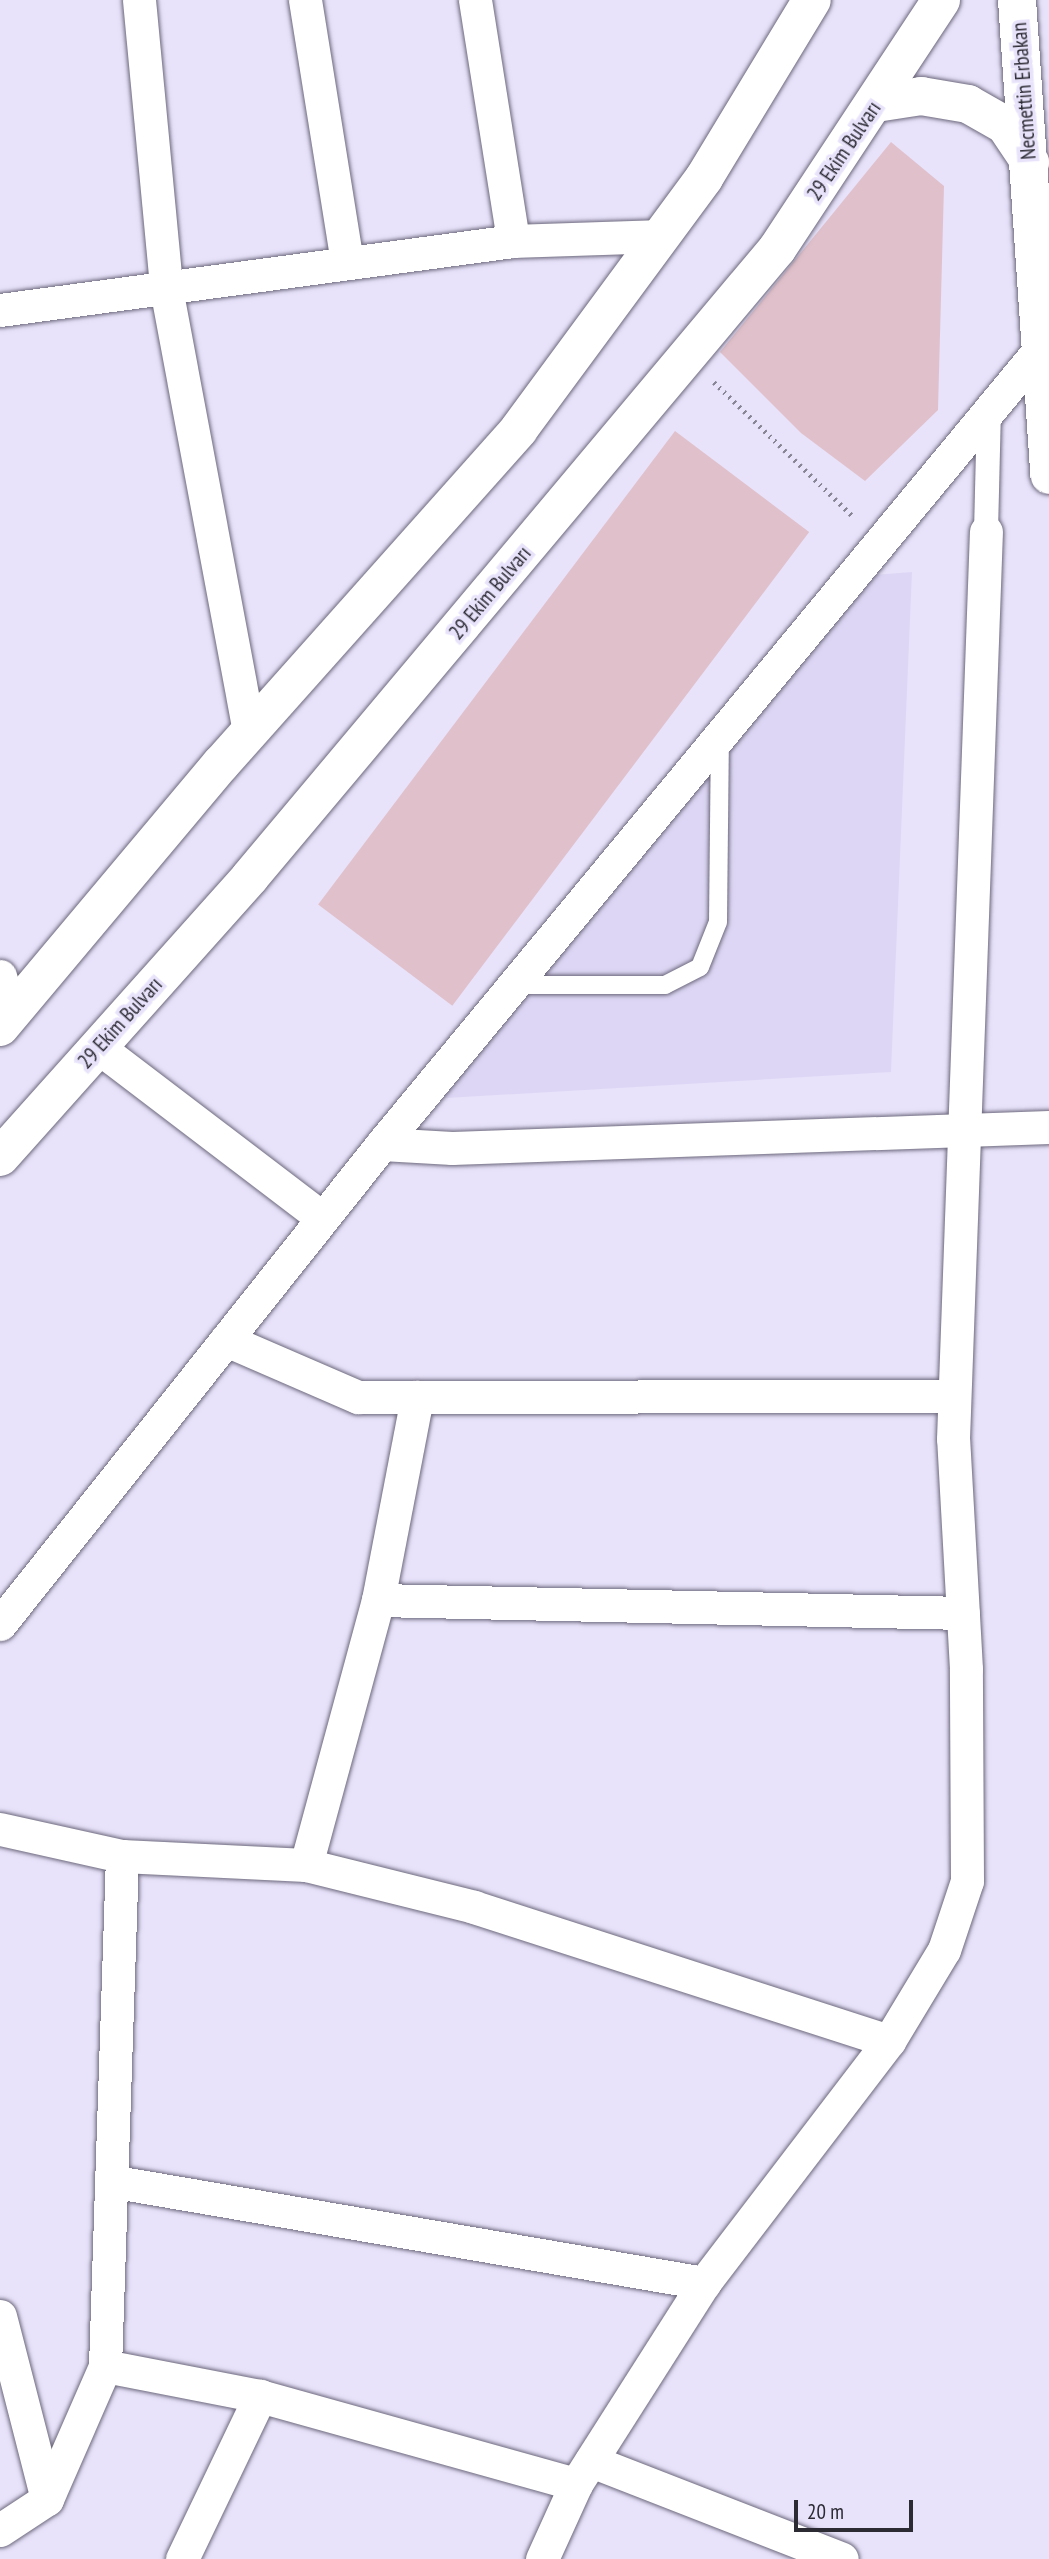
<!DOCTYPE html>
<meta charset="utf-8">
<style>
body{margin:0}
#map{position:relative;width:1049px;height:2559px;overflow:hidden;background:#e8e3fb;font-family:"PT Sans Narrow",sans-serif}
div>[style]{position:absolute}
[style*='--x']{left:calc(var(--x)*1px);top:calc(var(--y)*1px);width:calc(var(--w)*1px);rotate:calc(var(--a)*1deg)}
.built>*{inset:0;background:#ddd7f5}
.green>*{inset:0;background:#e0c1cb;transform-origin:0 0}
.path>*{height:4.5px;margin-top:-2.25px;transform-origin:0;background:repeating-linear-gradient(90deg,#888595 0 2px,transparent 0 7px)}
.roads{filter:drop-shadow(0 0 2px #6d687c) drop-shadow(0 0 2px #6d687c)}
.service>*{height:18px;margin:-9px;padding:0 9px;transform-origin:9px;border-radius:9px;background:#fff}
.pedestrian>*{height:24px;margin:-12px;padding:0 12px;transform-origin:12px;border-radius:12px;background:#fff}
.minor>*{height:33px;margin:-16.5px;padding:0 16.5px;transform-origin:16.5px;border-radius:16.5px;background:#fff}
.primary>*{height:38px;margin:-19px;padding:0 19px;transform-origin:19px;border-radius:19px;background:#fff}
span{translate:-50% -50%;white-space:nowrap;text-align:center;line-height:1.15;-webkit-text-stroke:7px #e8e3fb;paint-order:stroke}
.street-label{font-size:21px;color:#2c2a33}
.scale{position:absolute;left:794px;top:2500px;width:119px;height:32px;box-sizing:border-box;border:4px solid #2c2a33;border-top:0;padding-left:9px;font-size:21px;line-height:24px;white-space:nowrap;color:#2c2a33;-webkit-text-stroke:5px #e8e3fb;paint-order:stroke}
</style>
<div id="map">
<div class="built">
<i style="clip-path:polygon(912px 572px,891px 1072px,429px 1099px,861px 576px)"></i>
</div>
<div class="green">
<i style="clip-path:polygon(891px 142px,944px 186px,938px 410px,865px 481px,801px 433px,720px 352px)"></i>
<i style="left:675px;top:431px;width:168px;height:593px;rotate:37deg"></i>
</div>
<div class="path">
<i style="--x:714;--y:382;--w:194;--a:44"></i>
</div>
<div class="roads">
<div class="service">
<i style="--x:512;--y:985;--w:153;--a:0"></i>
<i style="--x:665;--y:985;--w:39;--a:-27"></i>
<i style="--x:700;--y:967;--w:48;--a:-68.2"></i>
<i style="--x:718;--y:922;--w:181;--a:-89.4"></i>
</div>
<div class="pedestrian">
<i style="--x:986;--y:532;--w:124;--a:-88.6"></i>
</div>
<div class="minor">
<i style="--x:139;--y:0;--w:289;--a:84.6"></i>
<i style="--x:166;--y:288;--w:453;--a:79.4"></i>
<i style="--x:305;--y:0;--w:266;--a:80.9"></i>
<i style="--x:475;--y:0;--w:244;--a:81"></i>
<i style="--x:0;--y:310;--w:518;--a:-7.66"></i>
<i style="--x:513;--y:241;--w:148;--a:-1.9"></i>
<i style="--x:0;--y:976;--w:40;--a:74"></i>
<i style="--x:98;--y:1047;--w:279;--a:37.3"></i>
<i style="--x:382;--y:1144;--w:1033;--a:-50.38"></i>
<i style="--x:226;--y:1340;--w:144;--a:23.4"></i>
<i style="--x:358;--y:1397;--w:596;--a:-0.1"></i>
<i style="--x:378;--y:1600;--w:585;--a:1.27"></i>
<i style="--x:0;--y:1624;--w:613;--a:-51.49"></i>
<i style="--x:382;--y:1144;--w:70;--a:3.3"></i>
<i style="--x:452;--y:1148;--w:597;--a:-2.01"></i>
<i style="--x:0;--y:1829;--w:125;--a:12.5"></i>
<i style="--x:122;--y:1856;--w:184;--a:2.8"></i>
<i style="--x:306;--y:1865;--w:173;--a:14"></i>
<i style="--x:474;--y:1907;--w:436;--a:17.9"></i>
<i style="--x:306;--y:1865;--w:275;--a:-74.8"></i>
<i style="--x:378;--y:1600;--w:207;--a:-79.1"></i>
<i style="--x:116;--y:2182;--w:597;--a:9.75"></i>
<i style="--x:0;--y:2316;--w:189;--a:75.6"></i>
<i style="--x:105;--y:2366;--w:158;--a:11"></i>
<i style="--x:260;--y:2396;--w:328;--a:15.6"></i>
<i style="--x:591;--y:2461;--w:269;--a:21.3"></i>
<i style="--x:0;--y:2530;--w:56;--a:-33.4"></i>
<i style="--x:47;--y:2499;--w:145;--a:-66.4"></i>
<i style="--x:105;--y:2366;--w:510;--a:-88.09"></i>
<i style="--x:182;--y:2559;--w:181;--a:-64.4"></i>
<i style="--x:542;--y:2559;--w:82;--a:-65.6"></i>
<i style="--x:576;--y:2484;--w:238;--a:-57.5"></i>
<i style="--x:704;--y:2283;--w:305;--a:-52.6"></i>
<i style="--x:889;--y:2041;--w:106;--a:-58.9"></i>
<i style="--x:944;--y:1950;--w:73;--a:-71.6"></i>
<i style="--x:967;--y:1881;--w:212;--a:-90.3"></i>
<i style="--x:966;--y:1669;--w:230;--a:-93.2"></i>
<i style="--x:953;--y:1439;--w:908;--a:-87.92"></i>
</div>
<div class="primary">
<i style="--x:1017;--y:0;--w:476;--a:86.1"></i>
<i style="--x:876;--y:103;--w:46;--a:-8.8"></i>
<i style="--x:921;--y:96;--w:48;--a:9.7"></i>
<i style="--x:968;--y:104;--w:43;--a:29.6"></i>
<i style="--x:1005;--y:125;--w:45;--a:56"></i>
<i style="--x:0;--y:1027;--w:344;--a:-50"></i>
<i style="--x:221;--y:764;--w:448;--a:-48.3"></i>
<i style="--x:519;--y:429;--w:312;--a:-53.6"></i>
<i style="--x:704;--y:178;--w:208;--a:-58.8"></i>
<i style="--x:0;--y:1157;--w:375;--a:-48.2"></i>
<i style="--x:250;--y:877;--w:820;--a:-50"></i>
<i style="--x:777;--y:249;--w:298;--a:-56.6"></i>
</div>
</div>
<div class="street-label">
<span style="left:1024px;top:91px;rotate:-94deg">Necmettin Erbakan</span>
<span style="left:844px;top:151px;rotate:-56deg">29 Ekim Bulvarı</span>
<span style="left:490px;top:593px;rotate:-50deg">29 Ekim Bulvarı</span>
<span style="left:120px;top:1023px;rotate:-48deg">29 Ekim Bulvarı</span>
</div>
<div class="scale">20 m</div>
</div>
